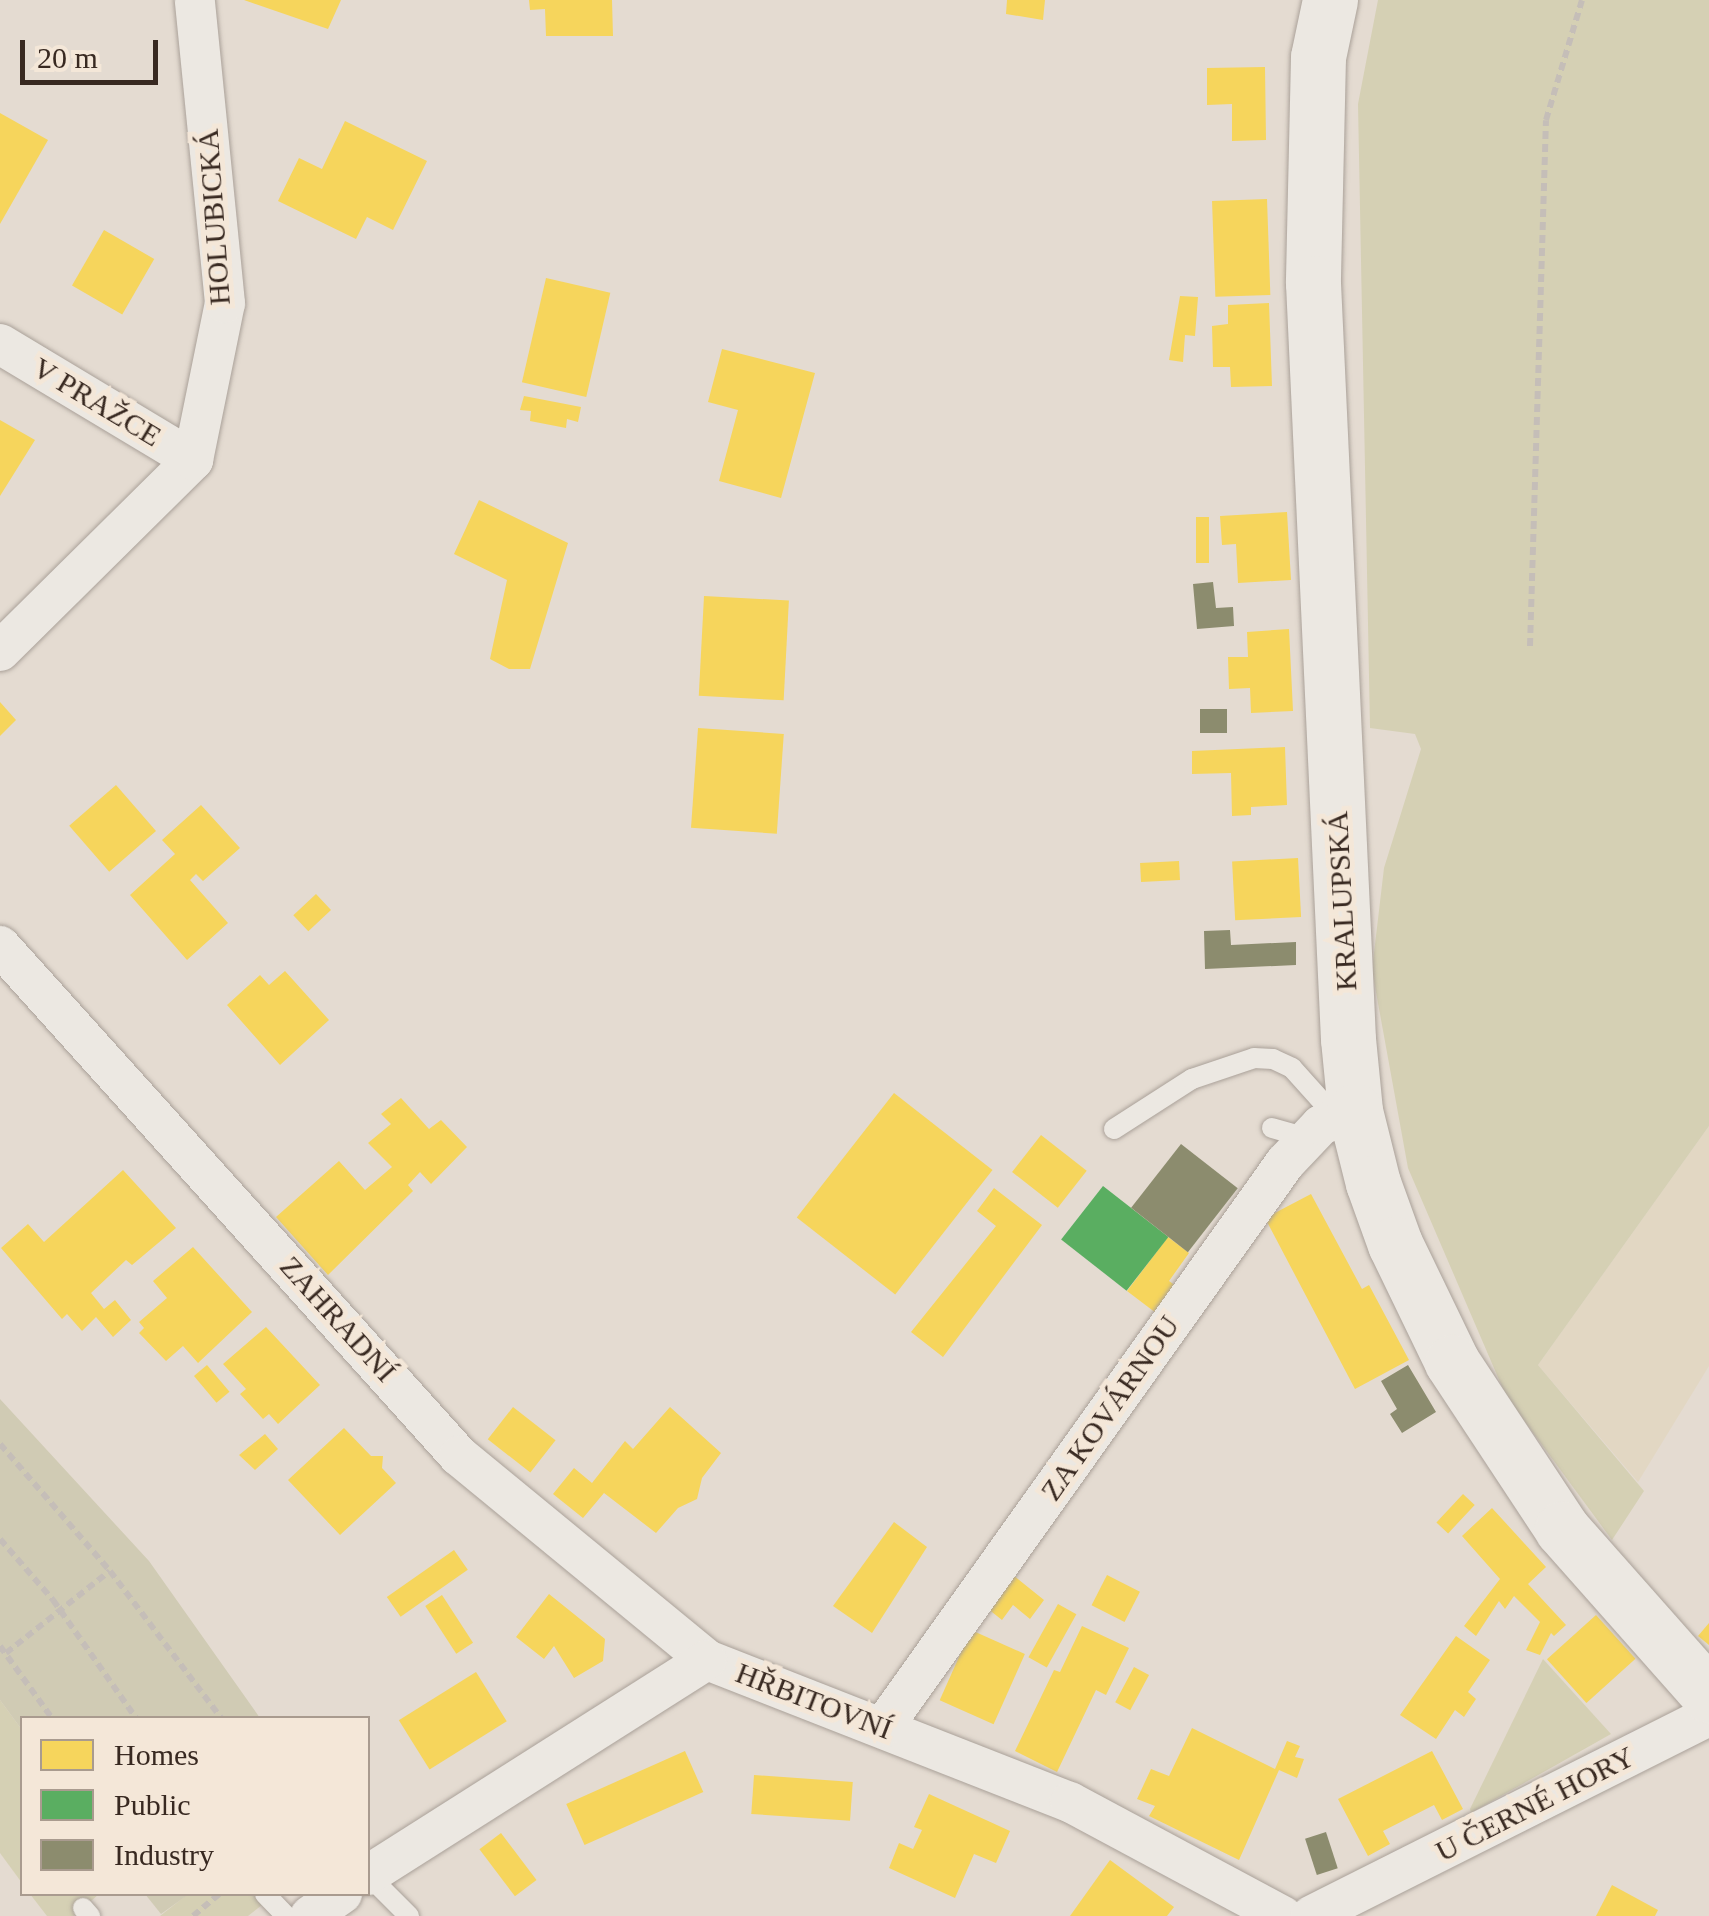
<!DOCTYPE html>
<meta charset="utf-8">
<style>
body{margin:0}
#map{position:relative;width:1709px;height:1916px;overflow:hidden;background:#e4dbd1;font-family:"Times New Roman",serif}
div>[style]{position:absolute}
[style*='--x']{left:calc(var(--x)*1px);top:calc(var(--y)*1px);width:calc(var(--w)*1px);rotate:calc(var(--a)*1deg)}
.farmland>*{inset:0;background:#e2d7c3}
.green>*{inset:0;background:#d5d0b4}
.cemetery>*{inset:0;background:#d0cbb4}
.homes>*{inset:0;background:#f6d55c;transform-origin:0 0}
.public>*{inset:0;background:#5aae61;transform-origin:0 0}
.industry>*{inset:0;background:#8c8c6e;transform-origin:0 0}
.path>*{height:6px;margin-top:-3px;transform-origin:0;background:repeating-linear-gradient(90deg,#c5beb8 0 8px,transparent 0 13px)}
.roads{filter:drop-shadow(0 0 2px #aaa199) drop-shadow(0 0 2px #aaa199)}
.lane>*{height:20px;margin:-10px;padding:0 10px;transform-origin:10px;border-radius:10px;background:#ece8e2}
.street>*{height:40px;margin:-20px;padding:0 20px;transform-origin:20px;border-radius:20px;background:#ece8e2}
.secondary>*{height:55px;margin:-27.5px;padding:0 27.5px;transform-origin:27.5px;border-radius:27.5px;background:#ece8e2}
span{translate:-50% -50%;white-space:nowrap;text-align:center;line-height:1.15;-webkit-text-stroke:10px #f4e7d8;paint-order:stroke}
.street-label{font-size:30px;color:#382921}
.legend{position:absolute;left:20px;top:1716px;width:350px;height:180px;box-sizing:border-box;background:#f4e7d8;border:2px solid #a99b8f;margin:0;padding:12px 18px;list-style:none;font-size:30px;color:#382921}
.legend li{display:flex;align-items:center;gap:20px;height:50px}
.legend b{width:50px;border:2px solid #a99b8f}
.scale{position:absolute;left:20px;top:40px;width:138px;height:45px;box-sizing:border-box;border:5px solid #382921;border-top:0;padding-left:12px;font-size:30px;line-height:35px;white-space:nowrap;color:#382921;-webkit-text-stroke:8px #f4e7d8;paint-order:stroke}
</style>
<div id="map">
<div class="farmland">
<i style="clip-path:polygon(1709px 1126px,1709px 1366px,1638px 1482px,1538px 1365px)"></i>
</div>
<div class="green">
<i style="clip-path:polygon(1378px 0,1709px 0,1709px 1126px,1538px 1365px,1644px 1491px,1612px 1540px,1506px 1396px,1408px 1168px,1372px 970px,1384px 868px,1421px 749px,1415px 734px,1370px 728px,1358px 104px)"></i>
<i style="clip-path:polygon(1543px 1659px,1611px 1734px,1471px 1813px,1470px 1809px)"></i>
<i style="clip-path:polygon(0 1700px,22px 1730px,22px 1883px,0 1853px)"></i>
<i style="clip-path:polygon(30px 1894px,99px 1894px,74px 1916px,47px 1916px)"></i>
<i style="clip-path:polygon(188px 1894px,276px 1894px,248px 1916px,160px 1916px)"></i>
</div>
<div class="cemetery">
<i style="clip-path:polygon(0 1399px,149px 1561px,260px 1718px,22px 1718px,22px 1730px,0 1700px)"></i>
<i style="clip-path:polygon(145px 1894px,189px 1894px,161px 1914px)"></i>
</div>
<div class="homes">
<i style="clip-path:polygon(244px 0,341px 0,328px 29px)"></i>
<i style="clip-path:polygon(529px 0,612px 0,613px 36px,546px 36px,545px 9px,530px 10px)"></i>
<i style="clip-path:polygon(1007px 0,1045px 0,1043px 20px,1006px 14px)"></i>
<i style="clip-path:polygon(1265px 67px,1266px 140px,1232px 141px,1232px 104px,1207px 105px,1207px 68px)"></i>
<i style="clip-path:polygon(0 113px,48px 140px,0 224px)"></i>
<i style="clip-path:polygon(345px 121px,427px 161px,393px 230px,367px 217px,356px 239px,278px 201px,299px 158px,322px 169px)"></i>
<i style="left:1267px;top:199px;width:96px;height:55px;rotate:88deg"></i>
<i style="left:104px;top:230px;width:58px;height:64px;rotate:30deg"></i>
<i style="left:546px;top:278px;width:66px;height:107px;rotate:13deg"></i>
<i style="clip-path:polygon(1180px 296px,1198px 297px,1195px 336px,1185px 335px,1183px 362px,1169px 360px)"></i>
<i style="clip-path:polygon(1269px 303px,1272px 386px,1231px 387px,1230px 367px,1213px 367px,1212px 326px,1228px 324px,1228px 305px)"></i>
<i style="clip-path:polygon(722px 349px,815px 373px,781px 498px,719px 481px,738px 410px,708px 402px)"></i>
<i style="clip-path:polygon(524px 396px,581px 407px,578px 422px,567px 419px,566px 428px,530px 421px,531px 411px,520px 410px)"></i>
<i style="clip-path:polygon(0 420px,35px 440px,0 496px)"></i>
<i style="clip-path:polygon(479px 500px,568px 543px,530px 669px,509px 669px,490px 659px,507px 580px,454px 554px)"></i>
<i style="clip-path:polygon(1287px 512px,1291px 580px,1238px 583px,1236px 544px,1222px 545px,1220px 516px)"></i>
<i style="left:1196px;top:517px;width:13px;height:46px"></i>
<i style="left:704px;top:596px;width:85px;height:100px;rotate:3deg"></i>
<i style="clip-path:polygon(1289px 629px,1293px 711px,1251px 713px,1250px 688px,1229px 689px,1228px 657px,1248px 657px,1247px 632px)"></i>
<i style="clip-path:polygon(0 702px,16px 720px,0 736px)"></i>
<i style="left:698px;top:728px;width:86px;height:100px;rotate:4deg"></i>
<i style="clip-path:polygon(1285px 747px,1287px 805px,1251px 807px,1251px 815px,1232px 816px,1231px 773px,1192px 774px,1192px 751px)"></i>
<i style="left:116px;top:785px;width:61px;height:62px;rotate:49deg"></i>
<i style="clip-path:polygon(201px 805px,240px 848px,203px 881px,196px 874px,190px 880px,228px 923px,187px 960px,130px 895px,175px 854px,162px 840px)"></i>
<i style="left:1298px;top:858px;width:59px;height:66px;rotate:87deg"></i>
<i style="left:1179px;top:861px;width:19px;height:39px;rotate:87deg"></i>
<i style="left:316px;top:894px;width:22px;height:31px;rotate:47deg"></i>
<i style="clip-path:polygon(285px 971px,329px 1020px,280px 1065px,227px 1005px,260px 975px,269px 985px)"></i>
<i style="left:894px;top:1093px;width:125px;height:158px;rotate:38deg"></i>
<i style="clip-path:polygon(401px 1098px,429px 1129px,441px 1120px,467px 1147px,431px 1184px,420px 1172px,408px 1185px,413px 1191px,328px 1275px,276px 1217px,339px 1161px,365px 1190px,392px 1167px,368px 1143px,391px 1124px,381px 1114px)"></i>
<i style="left:1041px;top:1135px;width:58px;height:47px;rotate:38deg"></i>
<i style="clip-path:polygon(123px 1170px,176px 1228px,132px 1265px,126px 1260px,91px 1293px,104px 1309px,115px 1300px,131px 1320px,113px 1337px,96px 1317px,82px 1331px,67px 1314px,62px 1319px,1px 1248px,28px 1224px,44px 1242px)"></i>
<i style="clip-path:polygon(994px 1188px,1042px 1225px,943px 1357px,911px 1332px,996px 1226px,977px 1211px)"></i>
<i style="clip-path:polygon(1311px 1194px,1362px 1289px,1369px 1285px,1409px 1360px,1355px 1389px,1265px 1218px)"></i>
<i style="clip-path:polygon(1168px 1237px,1189px 1253px,1169px 1281px,1176px 1286px,1156px 1313px,1127px 1291px)"></i>
<i style="clip-path:polygon(193px 1247px,252px 1312px,198px 1363px,183px 1346px,166px 1361px,139px 1333px,144px 1328px,139px 1322px,167px 1298px,153px 1281px)"></i>
<i style="clip-path:polygon(266px 1327px,320px 1385px,278px 1424px,269px 1414px,263px 1419px,240px 1394px,246px 1389px,223px 1364px)"></i>
<i style="left:207px;top:1365px;width:35px;height:17px;rotate:50deg"></i>
<i style="left:513px;top:1407px;width:54px;height:41px;rotate:38deg"></i>
<i style="clip-path:polygon(670px 1407px,721px 1453px,702px 1478px,697px 1499px,678px 1508px,656px 1533px,604px 1493px,583px 1518px,553px 1494px,574px 1468px,592px 1483px,625px 1441px,633px 1449px)"></i>
<i style="clip-path:polygon(344px 1428px,371px 1456px,383px 1456px,382px 1468px,396px 1483px,340px 1535px,288px 1480px)"></i>
<i style="clip-path:polygon(265px 1434px,278px 1449px,255px 1470px,239px 1455px)"></i>
<i style="left:1463px;top:1494px;width:16px;height:39px;rotate:43deg"></i>
<i style="clip-path:polygon(1492px 1508px,1546px 1567px,1528px 1584px,1566px 1625px,1554px 1636px,1551px 1633px,1540px 1655px,1526px 1650px,1540px 1622px,1514px 1596px,1505px 1609px,1499px 1601px,1476px 1636px,1464px 1626px,1500px 1579px,1462px 1536px)"></i>
<i style="clip-path:polygon(894px 1522px,927px 1547px,872px 1633px,833px 1606px)"></i>
<i style="left:454px;top:1550px;width:24px;height:82px;rotate:55deg"></i>
<i style="clip-path:polygon(1013px 1575px,1044px 1600px,1030px 1619px,1013px 1605px,1002px 1620px,987px 1608px)"></i>
<i style="left:1107px;top:1575px;width:37px;height:34px;rotate:27deg"></i>
<i style="clip-path:polygon(549px 1594px,605px 1639px,603px 1661px,574px 1678px,554px 1646px,544px 1659px,516px 1637px)"></i>
<i style="left:442px;top:1595px;width:57px;height:20px;rotate:57deg"></i>
<i style="left:1058px;top:1604px;width:21px;height:61px;rotate:29deg"></i>
<i style="left:1596px;top:1615px;width:59px;height:66px;rotate:48deg"></i>
<i style="clip-path:polygon(1709px 1623px,1709px 1645px,1698px 1636px)"></i>
<i style="clip-path:polygon(1082px 1626px,1129px 1648px,1106px 1695px,1096px 1690px,1057px 1772px,1015px 1751px,1054px 1670px,1060px 1672px)"></i>
<i style="left:971px;top:1630px;width:59px;height:77px;rotate:24deg"></i>
<i style="clip-path:polygon(1456px 1636px,1490px 1660px,1468px 1692px,1476px 1699px,1464px 1717px,1455px 1710px,1436px 1739px,1400px 1715px)"></i>
<i style="left:1134px;top:1667px;width:17px;height:40px;rotate:28deg"></i>
<i style="left:476px;top:1672px;width:58px;height:91px;rotate:58deg"></i>
<i style="clip-path:polygon(1192px 1728px,1275px 1769px,1287px 1741px,1300px 1746px,1295px 1757px,1304px 1759px,1297px 1778px,1279px 1770px,1239px 1860px,1149px 1816px,1155px 1806px,1137px 1799px,1151px 1769px,1169px 1776px)"></i>
<i style="left:685px;top:1751px;width:45px;height:130px;rotate:66deg"></i>
<i style="clip-path:polygon(1432px 1751px,1463px 1809px,1442px 1820px,1434px 1805px,1383px 1831px,1390px 1844px,1368px 1856px,1338px 1799px)"></i>
<i style="left:754px;top:1775px;width:99px;height:39px;rotate:4deg"></i>
<i style="clip-path:polygon(929px 1794px,1010px 1831px,996px 1863px,974px 1854px,955px 1898px,889px 1868px,899px 1843px,913px 1849px,922px 1830px,914px 1827px)"></i>
<i style="left:501px;top:1833px;width:59px;height:27px;rotate:53deg"></i>
<i style="clip-path:polygon(1110px 1860px,1174px 1907px,1167px 1916px,1070px 1916px)"></i>
<i style="clip-path:polygon(1612px 1885px,1658px 1910px,1655px 1916px,1596px 1916px)"></i>
</div>
<div class="public">
<i style="left:1103px;top:1186px;width:83px;height:68px;rotate:38deg"></i>
</div>
<div class="industry">
<i style="clip-path:polygon(1213px 582px,1216px 608px,1233px 607px,1234px 626px,1197px 629px,1193px 584px)"></i>
<i style="left:1227px;top:709px;width:24px;height:27px;rotate:90deg"></i>
<i style="clip-path:polygon(1230px 930px,1231px 945px,1296px 942px,1296px 965px,1205px 969px,1204px 931px)"></i>
<i style="left:1181px;top:1144px;width:72px;height:81px;rotate:38deg"></i>
<i style="clip-path:polygon(1408px 1365px,1436px 1412px,1402px 1433px,1390px 1414px,1397px 1409px,1381px 1381px)"></i>
<i style="left:1326px;top:1832px;width:38px;height:22px;rotate:72deg"></i>
</div>
<div class="path">
<i style="--x:1530;--y:646;--w:526;--a:-88.26"></i>
<i style="--x:1546;--y:120;--w:125;--a:-73.3"></i>
<i style="--x:0;--y:1444;--w:168;--a:49.1"></i>
<i style="--x:110;--y:1571;--w:184;--a:52.9"></i>
<i style="--x:0;--y:1539;--w:81;--a:49"></i>
<i style="--x:53;--y:1600;--w:144;--a:54.9"></i>
<i style="--x:0;--y:1646;--w:89;--a:54.2"></i>
<i style="--x:6;--y:1653;--w:132;--a:-38.3"></i>
<i style="--x:193;--y:1916;--w:34;--a:-40"></i>
</div>
<div class="roads">
<div class="lane">
<i style="--x:1272;--y:1128;--w:37;--a:16"></i>
<i style="--x:1114;--y:1129;--w:93;--a:-32.7"></i>
<i style="--x:1192;--y:1079;--w:65;--a:-18.7"></i>
<i style="--x:1254;--y:1058;--w:19;--a:3"></i>
<i style="--x:1273;--y:1059;--w:21;--a:25"></i>
<i style="--x:1292;--y:1068;--w:64;--a:48.1"></i>
<i style="--x:368;--y:1875;--w:58;--a:45"></i>
<i style="--x:265;--y:1894;--w:30;--a:46"></i>
<i style="--x:83;--y:1908;--w:11;--a:49"></i>
</div>
<div class="street">
<i style="--x:0;--y:344;--w:225;--a:31"></i>
<i style="--x:0;--y:651;--w:272;--a:-44.7"></i>
<i style="--x:193;--y:460;--w:160;--a:-78.5"></i>
<i style="--x:225;--y:303;--w:304;--a:-95.7"></i>
<i style="--x:0;--y:946;--w:686;--a:48.01"></i>
<i style="--x:459;--y:1456;--w:321;--a:39.4"></i>
<i style="--x:707;--y:1660;--w:390;--a:21.4"></i>
<i style="--x:1070;--y:1802;--w:242;--a:28.2"></i>
<i style="--x:883;--y:1727;--w:693;--a:-54.52"></i>
<i style="--x:1285;--y:1163;--w:52;--a:-46.5"></i>
<i style="--x:1321;--y:1125;--w:37;--a:-22"></i>
<i style="--x:368;--y:1875;--w:401;--a:-32.4"></i>
<i style="--x:310;--y:1916;--w:39;--a:-35"></i>
<i style="--x:1311;--y:1916;--w:445;--a:-26.7"></i>
</div>
<div class="secondary">
<i style="--x:1330;--y:0;--w:58;--a:101.9"></i>
<i style="--x:1318;--y:57;--w:226;--a:91.3"></i>
<i style="--x:1313;--y:283;--w:757;--a:87.35"></i>
<i style="--x:1348;--y:1039;--w:72;--a:84.4"></i>
<i style="--x:1355;--y:1111;--w:74;--a:76"></i>
<i style="--x:1373;--y:1183;--w:65;--a:70.2"></i>
<i style="--x:1395;--y:1244;--w:131;--a:64.2"></i>
<i style="--x:1452;--y:1362;--w:200;--a:56.6"></i>
<i style="--x:1562;--y:1529;--w:222;--a:48.5"></i>
</div>
</div>
<div class="street-label">
<span style="left:214px;top:217px;rotate:-94deg">HOLUBICKÁ</span>
<span style="left:97px;top:402px;rotate:31deg">V PRAŽCE</span>
<span style="left:1342px;top:901px;rotate:-93deg">KRALUPSKÁ</span>
<span style="left:338px;top:1319px;rotate:48deg">ZAHRADNÍ</span>
<span style="left:1110px;top:1408px;rotate:-55deg">ZA KOVÁRNOU</span>
<span style="left:814px;top:1701px;rotate:21deg">HŘBITOVNÍ</span>
<span style="left:1535px;top:1804px;rotate:-27deg">U ČERNÉ HORY</span>
</div>
<ul class="legend">
<li><b style="height:28px;background:#f6d55c"></b>Homes</li>
<li><b style="height:28px;background:#5aae61"></b>Public</li>
<li><b style="height:28px;background:#8c8c6e"></b>Industry</li>
</ul>
<div class="scale">20 m</div>
</div>
